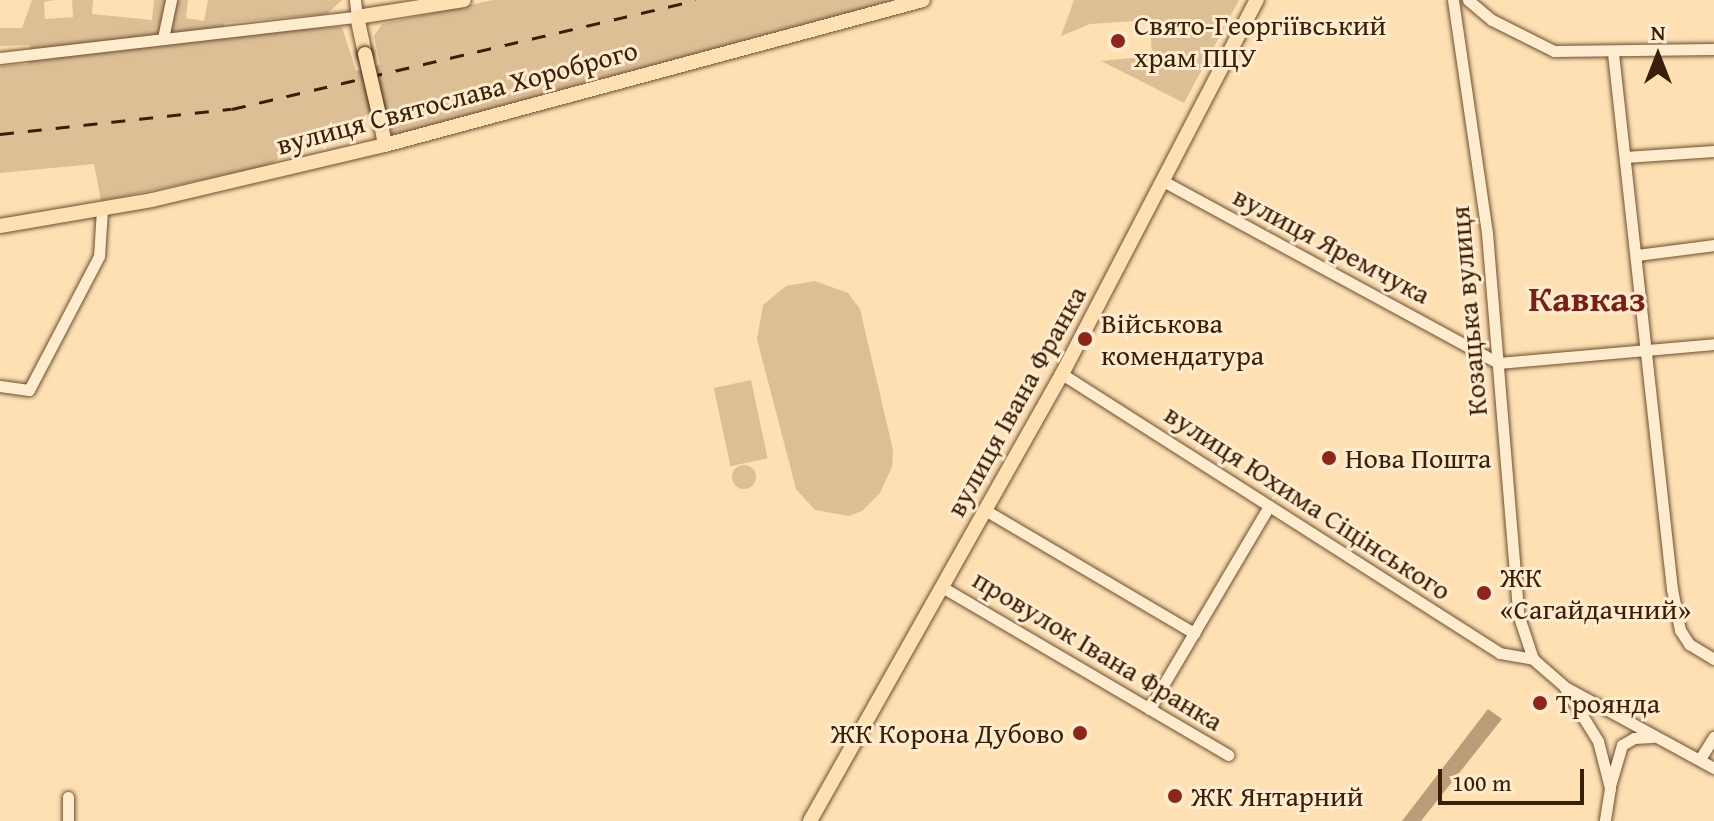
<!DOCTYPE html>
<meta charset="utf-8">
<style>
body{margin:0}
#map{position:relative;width:1714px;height:821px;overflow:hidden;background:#ffe0b3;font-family:"Gentium Book Plus",serif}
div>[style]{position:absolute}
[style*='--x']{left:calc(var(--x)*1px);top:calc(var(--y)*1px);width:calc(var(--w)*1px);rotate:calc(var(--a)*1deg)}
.green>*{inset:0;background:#ddbf96;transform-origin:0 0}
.round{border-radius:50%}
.water>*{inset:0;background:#bb9e79}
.roads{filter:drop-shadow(0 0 2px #6a4f32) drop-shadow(0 0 2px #6a4f32)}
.minor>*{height:11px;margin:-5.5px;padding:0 5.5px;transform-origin:5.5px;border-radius:5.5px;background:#ffebce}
.major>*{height:14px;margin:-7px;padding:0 7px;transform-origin:7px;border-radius:7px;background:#ffe0b3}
.rail>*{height:3px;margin-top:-1.5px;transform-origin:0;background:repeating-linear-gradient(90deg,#381f07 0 14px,transparent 0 28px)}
.bridges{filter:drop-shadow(0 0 2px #381f07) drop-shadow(0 0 2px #381f07)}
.major-bridge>*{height:14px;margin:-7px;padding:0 7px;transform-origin:7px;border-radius:7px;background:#ffe0b3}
.dots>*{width:22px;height:22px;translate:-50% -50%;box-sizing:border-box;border:4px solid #ffebce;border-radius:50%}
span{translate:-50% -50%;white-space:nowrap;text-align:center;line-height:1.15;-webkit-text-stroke:6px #ffebce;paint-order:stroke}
.poi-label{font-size:28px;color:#381f07}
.left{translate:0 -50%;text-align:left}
.right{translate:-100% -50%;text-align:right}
.street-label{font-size:28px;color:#381f07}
.district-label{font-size:36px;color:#7a1f14;font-weight:700}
.north{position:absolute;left:1618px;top:16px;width:80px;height:80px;-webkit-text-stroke:6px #ffebce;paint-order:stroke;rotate:0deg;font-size:22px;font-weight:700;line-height:32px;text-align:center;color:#381f07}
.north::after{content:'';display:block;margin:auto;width:28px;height:36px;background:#381f07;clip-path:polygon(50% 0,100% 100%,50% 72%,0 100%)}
.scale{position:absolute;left:1438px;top:769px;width:146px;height:36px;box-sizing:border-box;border:4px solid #381f07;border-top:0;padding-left:10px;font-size:24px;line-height:28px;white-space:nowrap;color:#381f07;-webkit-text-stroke:6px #ffebce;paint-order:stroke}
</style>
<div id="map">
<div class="green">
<i style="clip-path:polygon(32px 0,55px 0,44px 2px,45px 19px,73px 17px,72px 0,93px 0,92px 14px,152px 20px,154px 0,188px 0,186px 18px,204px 21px,208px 0,342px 0,327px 14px,224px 23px,224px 30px,342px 27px,356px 71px,380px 65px,374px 36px,382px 24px,493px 0,908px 0,389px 141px,381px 110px,365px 115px,367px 131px,362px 136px,283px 155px,268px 166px,101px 201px,94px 164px,0 173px,0 66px,28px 64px,30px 45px,0 46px,0 28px,22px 28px)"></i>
<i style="clip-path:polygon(1074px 0,1239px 0,1184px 103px,1101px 61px,1152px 56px,1150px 20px,1090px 24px,1061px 36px)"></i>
<i style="clip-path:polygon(815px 281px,848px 293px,860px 309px,893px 450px,892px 467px,880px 493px,862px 511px,849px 516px,815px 510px,796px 489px,757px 339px,763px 305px,786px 286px)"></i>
<i style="left:751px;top:380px;width:80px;height:38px;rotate:78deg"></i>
<i class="round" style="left:732px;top:465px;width:24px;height:24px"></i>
</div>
<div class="water">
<i style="clip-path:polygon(1488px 709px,1502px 719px,1421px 821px,1402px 821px)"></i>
</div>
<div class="roads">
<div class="minor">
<i style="--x:1453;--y:0;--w:235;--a:81.7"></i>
<i style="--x:1487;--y:233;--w:382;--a:85.3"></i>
<i style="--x:1518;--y:614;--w:47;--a:71.6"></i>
<i style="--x:1533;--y:659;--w:41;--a:41.1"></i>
<i style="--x:1564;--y:686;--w:65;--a:58.3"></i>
<i style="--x:1598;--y:741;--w:49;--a:75.7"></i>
<i style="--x:1610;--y:788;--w:33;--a:99"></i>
<i style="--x:1468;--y:0;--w:31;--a:40"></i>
<i style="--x:1492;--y:20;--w:69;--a:26.6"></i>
<i style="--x:1554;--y:51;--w:160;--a:-0.7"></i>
<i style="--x:163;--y:38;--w:39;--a:-78"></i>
<i style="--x:1613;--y:53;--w:539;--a:83.72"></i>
<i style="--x:1672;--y:589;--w:42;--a:79"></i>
<i style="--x:1680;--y:630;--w:17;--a:57"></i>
<i style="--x:1689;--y:644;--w:29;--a:31"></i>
<i style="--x:0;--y:58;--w:359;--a:-6.6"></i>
<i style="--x:357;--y:17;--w:17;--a:-97"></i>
<i style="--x:1625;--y:157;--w:89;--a:-3.9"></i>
<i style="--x:1163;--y:181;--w:381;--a:28.5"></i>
<i style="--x:1498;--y:363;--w:217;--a:-5"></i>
<i style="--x:1637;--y:255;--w:78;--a:-7.4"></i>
<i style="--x:1062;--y:374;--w:519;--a:32.5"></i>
<i style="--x:1500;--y:653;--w:34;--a:10"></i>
<i style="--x:0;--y:386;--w:29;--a:8"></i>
<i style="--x:29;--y:390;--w:151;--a:-62.4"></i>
<i style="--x:99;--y:256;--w:46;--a:-86.3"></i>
<i style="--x:985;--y:510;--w:243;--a:30.5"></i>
<i style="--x:942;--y:587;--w:332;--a:30.4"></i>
<i style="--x:1567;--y:688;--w:167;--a:28.6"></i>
<i style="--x:1149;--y:709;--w:236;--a:-59.4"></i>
<i style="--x:1700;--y:759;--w:26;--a:-58"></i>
<i style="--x:1610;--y:786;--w:43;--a:-73.7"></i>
<i style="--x:1622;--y:745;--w:14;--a:-30"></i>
<i style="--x:1634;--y:738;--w:18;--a:-3"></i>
<i style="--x:68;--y:797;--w:24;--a:90"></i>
</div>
<div class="major">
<i style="--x:365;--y:54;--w:38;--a:-102"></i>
<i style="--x:357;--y:17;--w:108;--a:-9"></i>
<i style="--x:380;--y:119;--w:26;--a:79"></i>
<i style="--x:0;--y:226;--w:154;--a:-9.7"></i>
<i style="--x:152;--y:200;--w:239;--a:-13.3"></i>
<i style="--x:385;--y:145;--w:557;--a:-15.08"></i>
<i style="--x:810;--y:821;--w:513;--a:-60.59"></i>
<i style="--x:1062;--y:374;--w:422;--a:-62.5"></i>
</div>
</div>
<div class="rail">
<i style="--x:0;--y:134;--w:233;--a:-6.2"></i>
<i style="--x:232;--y:109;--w:476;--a:-13.2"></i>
</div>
<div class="bridges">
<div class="major-bridge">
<i style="--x:365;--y:54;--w:67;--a:77"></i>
</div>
</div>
<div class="dots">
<i style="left:1118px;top:41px;background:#8f2418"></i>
<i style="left:1085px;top:339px;background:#8f2418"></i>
<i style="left:1329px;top:458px;background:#8f2418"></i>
<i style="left:1484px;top:593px;background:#8f2418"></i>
<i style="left:1540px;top:703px;background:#8f2418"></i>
<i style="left:1080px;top:733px;background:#8f2418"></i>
<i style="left:1175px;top:796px;background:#8f2418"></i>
</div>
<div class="poi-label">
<span class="left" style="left:1134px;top:41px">Свято-Георгіївський<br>храм ПЦУ</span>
<span class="left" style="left:1101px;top:339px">Військова<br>комендатура</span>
<span class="left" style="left:1345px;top:458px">Нова Пошта</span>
<span class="left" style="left:1500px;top:593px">ЖК<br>«Сагайдачний»</span>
<span class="left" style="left:1556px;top:703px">Троянда</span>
<span class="right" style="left:1064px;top:733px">ЖК Корона Дубово</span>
<span class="left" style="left:1191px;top:796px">ЖК Янтарний</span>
</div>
<div class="street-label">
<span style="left:457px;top:97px;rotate:-15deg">вулиця Святослава Хороброго</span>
<span style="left:1332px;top:245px;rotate:28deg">вулиця Яремчука</span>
<span style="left:1468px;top:311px;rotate:-95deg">Козацька вулиця</span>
<span style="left:1016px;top:401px;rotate:-61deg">вулиця Івана Франка</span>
<span style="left:1308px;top:502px;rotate:33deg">вулиця Юхима Сіцінського</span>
<span style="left:1098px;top:650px;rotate:31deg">провулок Івана Франка</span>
</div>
<div class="district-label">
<span style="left:1587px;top:298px">Кавказ</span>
</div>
<div class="north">N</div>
<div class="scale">100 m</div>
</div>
